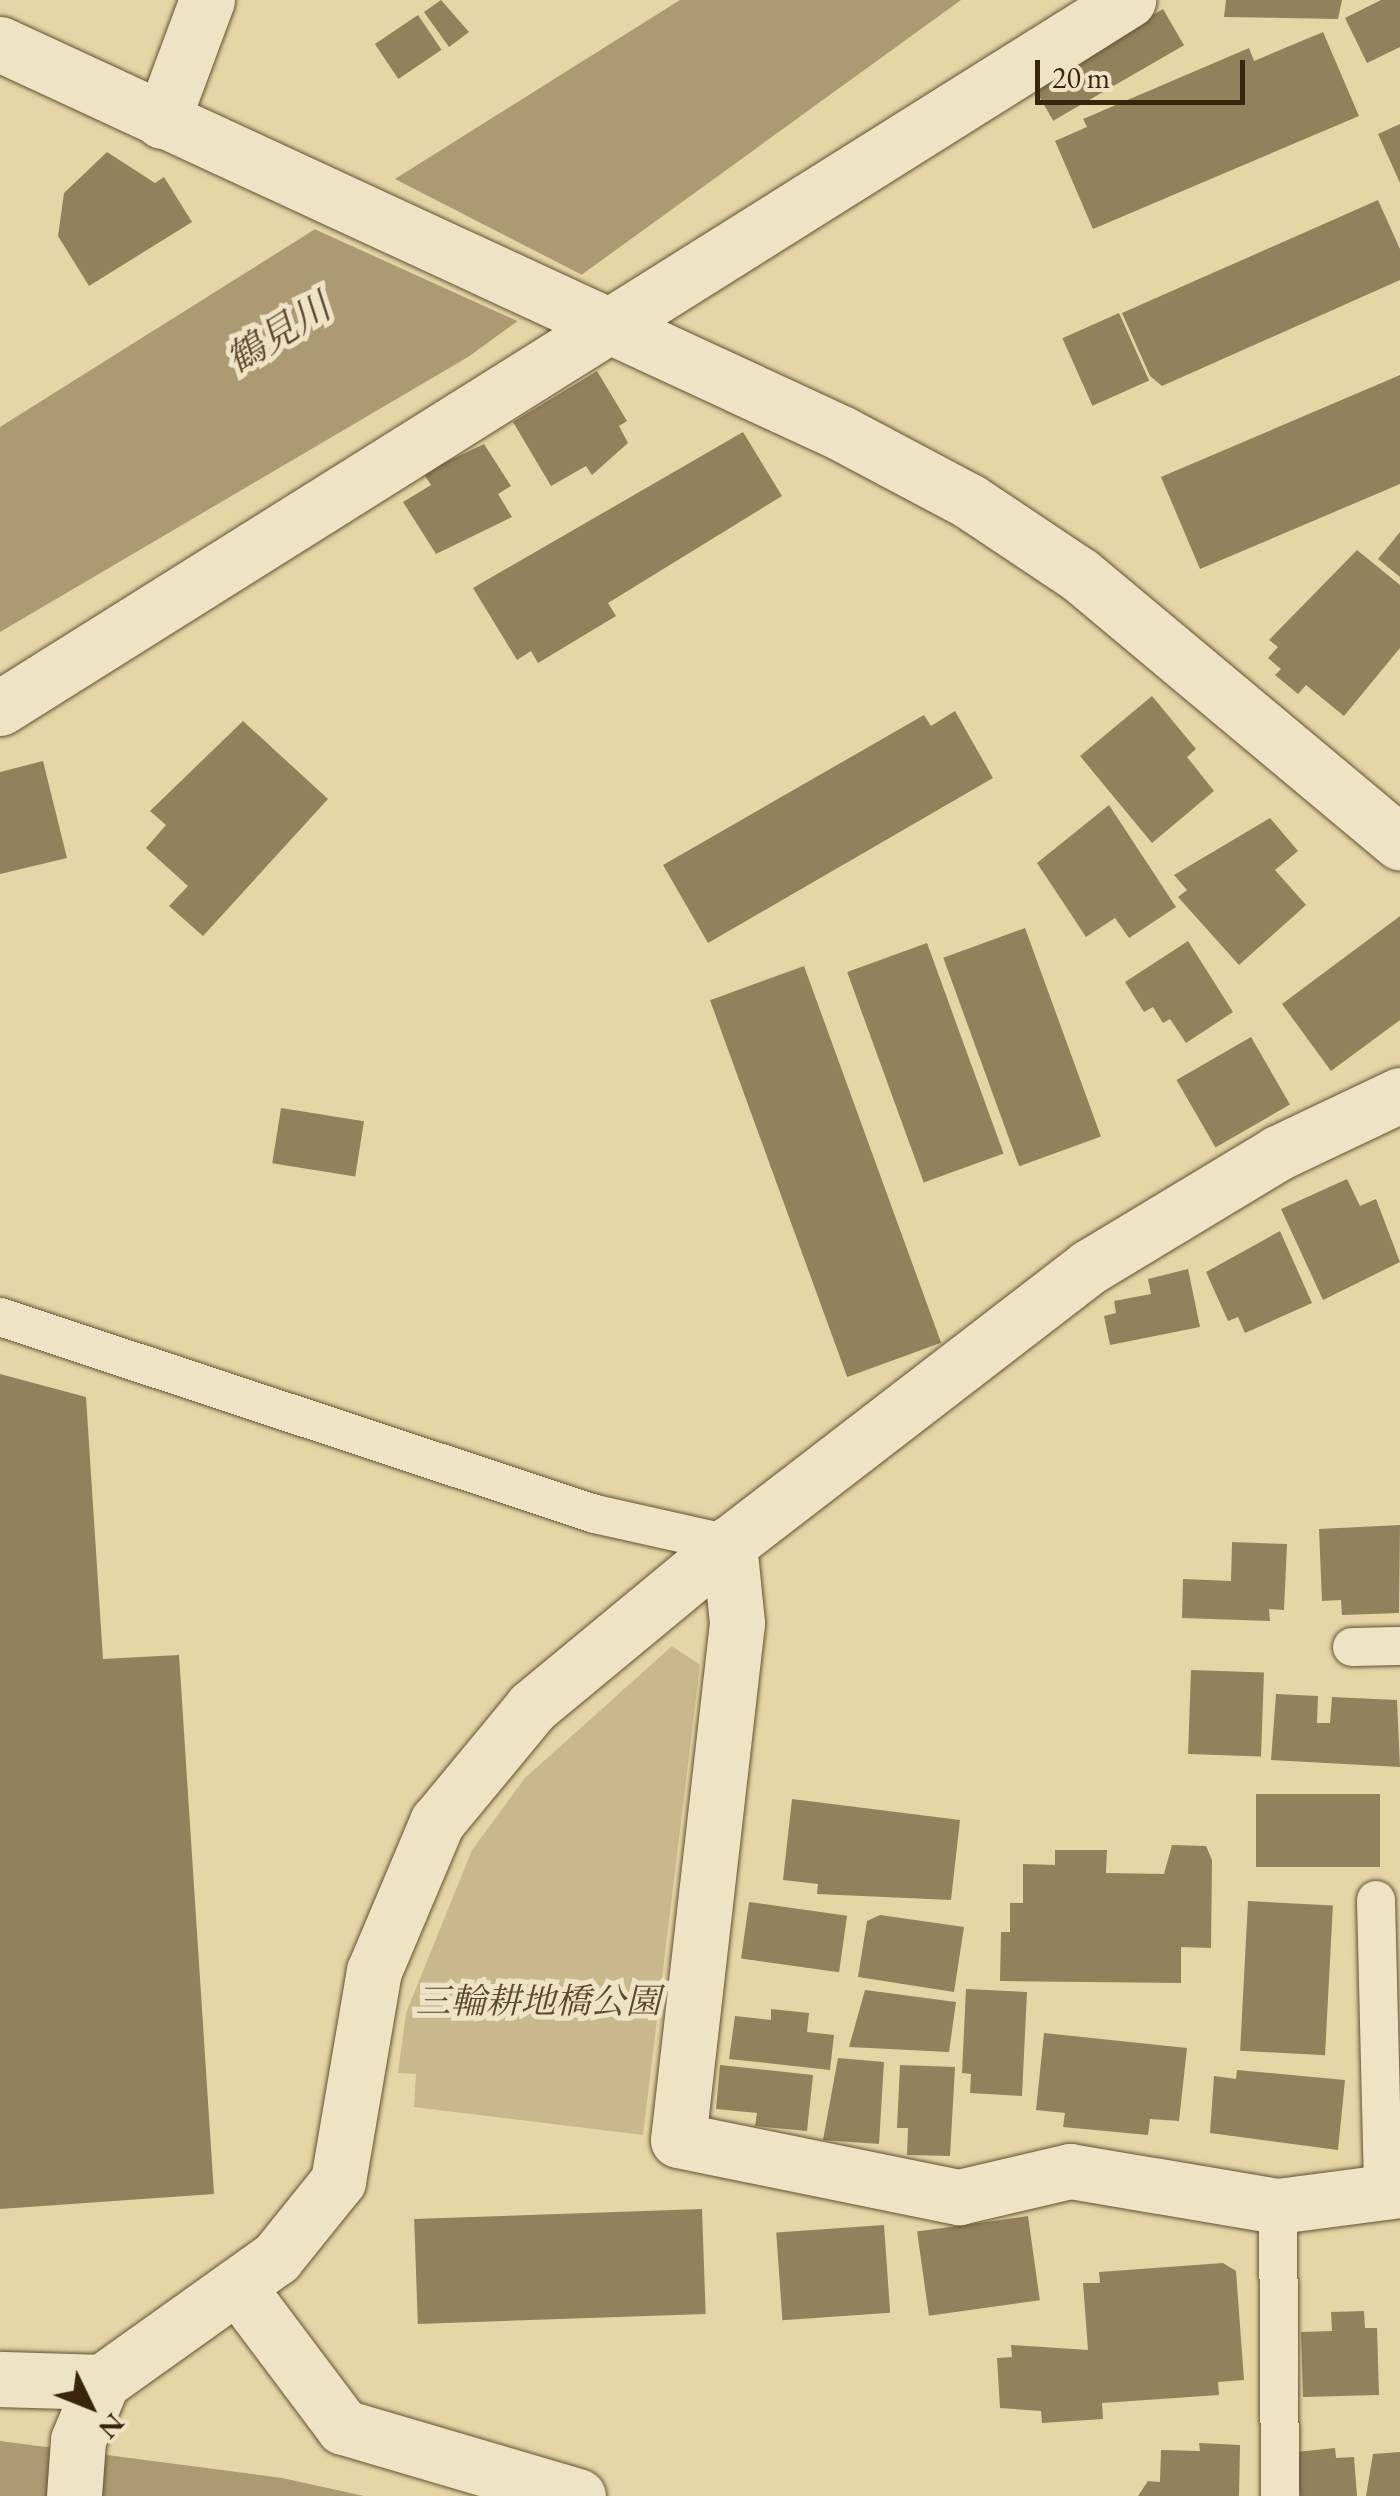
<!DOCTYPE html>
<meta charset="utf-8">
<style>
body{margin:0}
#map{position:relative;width:1400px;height:2496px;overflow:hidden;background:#e5d6a6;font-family:"EB Garamond","Noto Serif JP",serif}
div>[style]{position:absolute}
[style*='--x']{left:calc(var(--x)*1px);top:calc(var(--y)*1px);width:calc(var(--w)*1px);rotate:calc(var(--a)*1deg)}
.green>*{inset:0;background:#c8b88c}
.water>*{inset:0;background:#ab9a72}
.pier>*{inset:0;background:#e5d6a6}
.building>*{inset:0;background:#92815d;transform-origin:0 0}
.roads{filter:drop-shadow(0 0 2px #645134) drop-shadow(0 0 2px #645134)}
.lane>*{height:38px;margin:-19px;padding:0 19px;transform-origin:19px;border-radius:19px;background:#eee4c5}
.street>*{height:55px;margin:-27.5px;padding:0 27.5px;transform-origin:27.5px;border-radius:27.5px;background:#eee4c5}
.secondary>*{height:55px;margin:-27.5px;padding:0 27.5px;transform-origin:27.5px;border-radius:27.5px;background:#eee4c5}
span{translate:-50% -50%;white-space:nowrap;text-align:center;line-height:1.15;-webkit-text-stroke:10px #eee4c5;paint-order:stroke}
.park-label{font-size:35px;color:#5d4a2e;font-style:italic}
.water-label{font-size:38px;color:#5b482c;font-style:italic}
.north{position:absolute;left:40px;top:2356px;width:100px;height:100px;-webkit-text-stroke:8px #eee4c5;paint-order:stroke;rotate:133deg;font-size:28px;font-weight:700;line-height:40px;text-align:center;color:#39250e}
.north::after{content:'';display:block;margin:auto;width:35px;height:45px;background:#39250e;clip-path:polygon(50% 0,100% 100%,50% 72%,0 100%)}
.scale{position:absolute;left:1035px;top:60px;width:210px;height:45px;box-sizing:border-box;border:5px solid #39250e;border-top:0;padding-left:12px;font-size:30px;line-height:35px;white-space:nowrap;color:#39250e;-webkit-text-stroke:8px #eee4c5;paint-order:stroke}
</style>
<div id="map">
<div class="green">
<i style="clip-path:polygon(672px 1646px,700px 1665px,643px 2135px,414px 2107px,416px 2074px,398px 2073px,406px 2013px,472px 1850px,525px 1778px)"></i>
</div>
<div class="water">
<i style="clip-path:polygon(680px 0,961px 0,468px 357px,0 632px,0 427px)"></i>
<i style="clip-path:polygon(0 2441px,282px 2478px,364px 2496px,0 2496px)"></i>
</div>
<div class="pier">
<i style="clip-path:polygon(393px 178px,590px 279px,524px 324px,312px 228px)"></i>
</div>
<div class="building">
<i style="clip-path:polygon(441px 0,469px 32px,449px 47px,424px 12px)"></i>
<i style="clip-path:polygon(1226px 0,1342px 0,1338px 19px,1224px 17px)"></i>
<i style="clip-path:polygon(1381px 0,1400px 0,1400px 47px,1367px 63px,1345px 18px)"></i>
<i style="left:1163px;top:9px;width:42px;height:151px;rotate:60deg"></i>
<i style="left:418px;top:15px;width:42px;height:52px;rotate:56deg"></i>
<i style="clip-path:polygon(1323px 32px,1359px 116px,1093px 229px,1055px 141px,1087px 127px,1083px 119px,1249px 48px,1254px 61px)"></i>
<i style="clip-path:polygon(1400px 124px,1400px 183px,1378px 134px)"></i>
<i style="clip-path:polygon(107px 152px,155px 183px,164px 177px,192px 222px,89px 286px,58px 236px,64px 193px)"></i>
<i style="clip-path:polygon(1378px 200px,1400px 249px,1400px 280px,1162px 386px,1150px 376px,1122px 313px)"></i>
<i style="left:1119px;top:313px;width:74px;height:62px;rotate:66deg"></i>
<i style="clip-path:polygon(597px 371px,627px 421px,619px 426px,628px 443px,592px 475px,586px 466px,551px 486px,513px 422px)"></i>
<i style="clip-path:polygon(1400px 375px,1400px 484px,1200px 569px,1161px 477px)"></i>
<i style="clip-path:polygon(743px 432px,782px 496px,608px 603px,616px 616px,538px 663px,531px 651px,517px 660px,473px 588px)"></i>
<i style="clip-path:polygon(484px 444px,511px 486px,498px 494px,512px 517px,436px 554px,403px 502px,431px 485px,423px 473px)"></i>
<i style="clip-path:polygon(1400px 532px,1400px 577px,1378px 559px)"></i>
<i style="clip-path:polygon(1357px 550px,1400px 585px,1400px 648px,1344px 716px,1306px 685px,1298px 694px,1275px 675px,1281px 669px,1268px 658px,1278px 647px,1269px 640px)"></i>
<i style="clip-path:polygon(1152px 696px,1196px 749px,1187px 757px,1214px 791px,1152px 843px,1080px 756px)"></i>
<i style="clip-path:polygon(955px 711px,993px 778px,708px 943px,663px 865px,924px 715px,931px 726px)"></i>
<i style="clip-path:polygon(243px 721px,328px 799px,203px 936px,169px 906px,188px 886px,146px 848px,166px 825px,150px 811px)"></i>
<i style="clip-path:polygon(43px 761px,67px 858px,0 874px,0 772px)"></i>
<i style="clip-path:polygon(1109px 805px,1176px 907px,1129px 938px,1115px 918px,1086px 937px,1037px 863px)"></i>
<i style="clip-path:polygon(1270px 818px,1298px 851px,1275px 870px,1306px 905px,1239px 965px,1178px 897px,1187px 890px,1174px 875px)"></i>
<i style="clip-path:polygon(1400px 916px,1400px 1020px,1331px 1071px,1282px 1004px)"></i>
<i style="left:1025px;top:928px;width:222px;height:87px;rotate:70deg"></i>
<i style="clip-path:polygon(1188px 941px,1233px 1012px,1186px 1043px,1170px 1019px,1163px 1023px,1153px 1007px,1144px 1012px,1125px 982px)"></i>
<i style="left:927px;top:943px;width:224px;height:85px;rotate:70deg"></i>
<i style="left:804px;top:966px;width:401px;height:100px;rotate:70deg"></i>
<i style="left:1251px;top:1037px;width:78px;height:86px;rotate:60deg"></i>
<i style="left:281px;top:1108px;width:84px;height:56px;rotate:9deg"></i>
<i style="clip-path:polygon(1347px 1179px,1360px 1206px,1376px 1199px,1400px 1262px,1323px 1300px,1281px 1209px)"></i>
<i style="clip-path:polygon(1280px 1231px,1312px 1303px,1245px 1333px,1238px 1317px,1228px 1321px,1206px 1272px)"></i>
<i style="clip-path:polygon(1188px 1269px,1200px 1327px,1110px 1345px,1104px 1316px,1116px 1313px,1114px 1301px,1151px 1294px,1148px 1279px)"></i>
<i style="clip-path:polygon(0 1374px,86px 1397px,103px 1659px,179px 1655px,214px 2194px,0 2209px)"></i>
<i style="clip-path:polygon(1400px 1525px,1399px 1613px,1342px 1615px,1341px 1600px,1322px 1601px,1319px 1529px)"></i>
<i style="clip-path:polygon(1232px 1542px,1287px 1544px,1284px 1610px,1269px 1609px,1270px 1621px,1182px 1618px,1183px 1579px,1231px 1581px)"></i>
<i style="left:1191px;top:1670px;width:73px;height:84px;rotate:2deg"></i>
<i style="clip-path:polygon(1276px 1694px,1318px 1696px,1317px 1723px,1330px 1723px,1332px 1697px,1397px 1700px,1400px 1767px,1271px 1760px)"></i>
<i style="left:1256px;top:1794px;width:124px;height:73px"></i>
<i style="clip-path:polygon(792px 1799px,960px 1820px,951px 1900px,817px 1894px,818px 1884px,783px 1880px)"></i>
<i style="clip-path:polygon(1172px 1845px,1206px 1846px,1212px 1860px,1211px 1948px,1181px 1947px,1181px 1983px,1000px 1981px,1001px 1932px,1010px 1932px,1010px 1903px,1023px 1903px,1023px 1864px,1055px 1865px,1055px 1850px,1107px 1850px,1106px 1873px,1164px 1874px)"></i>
<i style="left:1248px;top:1901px;width:85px;height:150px;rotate:3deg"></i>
<i style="left:749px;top:1902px;width:99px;height:57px;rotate:8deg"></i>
<i style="clip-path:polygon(880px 1915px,964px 1927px,954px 1992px,858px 1977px,867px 1921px)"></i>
<i style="clip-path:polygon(966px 1989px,1027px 1992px,1022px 2096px,970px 2093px,971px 2074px,962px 2073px)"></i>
<i style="clip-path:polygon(865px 1990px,956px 2002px,949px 2052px,849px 2047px)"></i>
<i style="clip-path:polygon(771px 2009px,809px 2013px,807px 2032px,834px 2035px,830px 2070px,729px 2059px,735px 2016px,771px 2020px)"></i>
<i style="clip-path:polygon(1044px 2033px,1187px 2048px,1179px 2121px,1150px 2119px,1148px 2135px,1063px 2127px,1065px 2113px,1036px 2110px)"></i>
<i style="clip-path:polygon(838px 2058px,884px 2062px,879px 2144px,823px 2140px)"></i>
<i style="clip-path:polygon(720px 2065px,813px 2075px,807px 2131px,755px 2126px,757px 2113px,716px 2109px)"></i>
<i style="clip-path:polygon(900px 2065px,955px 2067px,950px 2156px,907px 2155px,908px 2128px,897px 2128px)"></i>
<i style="clip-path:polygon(1237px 2070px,1345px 2080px,1338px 2150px,1210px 2133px,1214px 2076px,1236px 2079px)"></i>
<i style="left:702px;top:2209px;width:105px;height:288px;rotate:88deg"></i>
<i style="left:1028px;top:2216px;width:85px;height:112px;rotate:82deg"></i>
<i style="left:884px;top:2225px;width:88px;height:108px;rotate:86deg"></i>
<i style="clip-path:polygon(1223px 2263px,1236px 2271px,1244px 2380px,1218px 2382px,1219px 2395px,1102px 2403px,1103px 2419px,1042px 2423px,1041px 2411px,1000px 2408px,997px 2358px,1012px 2357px,1011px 2345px,1088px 2350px,1083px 2283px,1100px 2283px,1099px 2272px)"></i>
<i style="clip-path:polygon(1364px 2311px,1365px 2328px,1377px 2328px,1379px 2395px,1303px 2397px,1301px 2332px,1332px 2331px,1331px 2312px)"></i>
<i style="clip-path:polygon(1199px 2443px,1240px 2445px,1239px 2496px,1138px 2496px,1148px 2481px,1160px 2482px,1161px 2450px,1200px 2451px)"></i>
<i style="clip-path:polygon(1335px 2448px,1336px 2458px,1354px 2457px,1357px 2496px,1300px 2496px,1296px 2452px)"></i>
<i style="clip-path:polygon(1400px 2452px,1400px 2496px,1366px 2496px,1373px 2454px)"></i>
</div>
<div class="roads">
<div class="lane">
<i style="--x:0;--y:1317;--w:627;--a:18.32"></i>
<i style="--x:595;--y:1514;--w:137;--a:12.6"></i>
<i style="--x:1352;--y:1647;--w:48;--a:-1.2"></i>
<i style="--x:1376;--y:1900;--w:292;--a:88.6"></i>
<i style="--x:1278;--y:2206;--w:290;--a:89.6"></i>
</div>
<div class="street">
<i style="--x:162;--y:121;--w:129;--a:-69.6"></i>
<i style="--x:0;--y:708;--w:1332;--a:-32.11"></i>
<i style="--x:1400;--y:1095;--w:135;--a:154.6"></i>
<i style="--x:1278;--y:1153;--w:221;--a:148.9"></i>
<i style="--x:1089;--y:1267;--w:454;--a:142.4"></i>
<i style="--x:729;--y:1544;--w:79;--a:84.2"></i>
<i style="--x:737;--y:1623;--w:520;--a:96.51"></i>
<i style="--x:678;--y:2140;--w:287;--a:11.5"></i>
<i style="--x:959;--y:2197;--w:114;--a:-13.2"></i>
<i style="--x:1070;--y:2171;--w:211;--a:9.6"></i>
<i style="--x:1278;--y:2206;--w:123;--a:-7.5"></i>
<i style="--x:238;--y:2287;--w:175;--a:53.1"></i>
<i style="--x:343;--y:2427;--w:245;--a:16.4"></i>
<i style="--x:0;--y:2379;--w:102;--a:1.7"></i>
</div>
<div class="secondary">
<i style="--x:0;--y:44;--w:927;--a:24.82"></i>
<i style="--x:841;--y:433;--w:145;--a:28"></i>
<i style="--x:969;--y:501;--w:133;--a:33.7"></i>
<i style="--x:1080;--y:575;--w:417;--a:39.9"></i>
<i style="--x:74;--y:2496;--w:56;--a:-85.9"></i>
<i style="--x:78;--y:2440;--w:63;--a:-67.5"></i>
<i style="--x:102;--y:2382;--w:214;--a:-35.5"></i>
<i style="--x:276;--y:2258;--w:99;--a:-51.2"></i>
<i style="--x:338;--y:2181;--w:213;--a:-80.3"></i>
<i style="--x:374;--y:1971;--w:162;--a:-67.1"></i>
<i style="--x:437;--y:1822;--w:149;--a:-50.4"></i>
<i style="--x:532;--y:1707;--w:256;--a:-39.6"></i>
</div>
</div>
<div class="park-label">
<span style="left:538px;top:2001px">三輪耕地橋公園</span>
</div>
<div class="water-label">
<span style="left:278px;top:333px;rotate:-32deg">鶴見川</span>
</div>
<div class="north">N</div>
<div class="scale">20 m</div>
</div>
